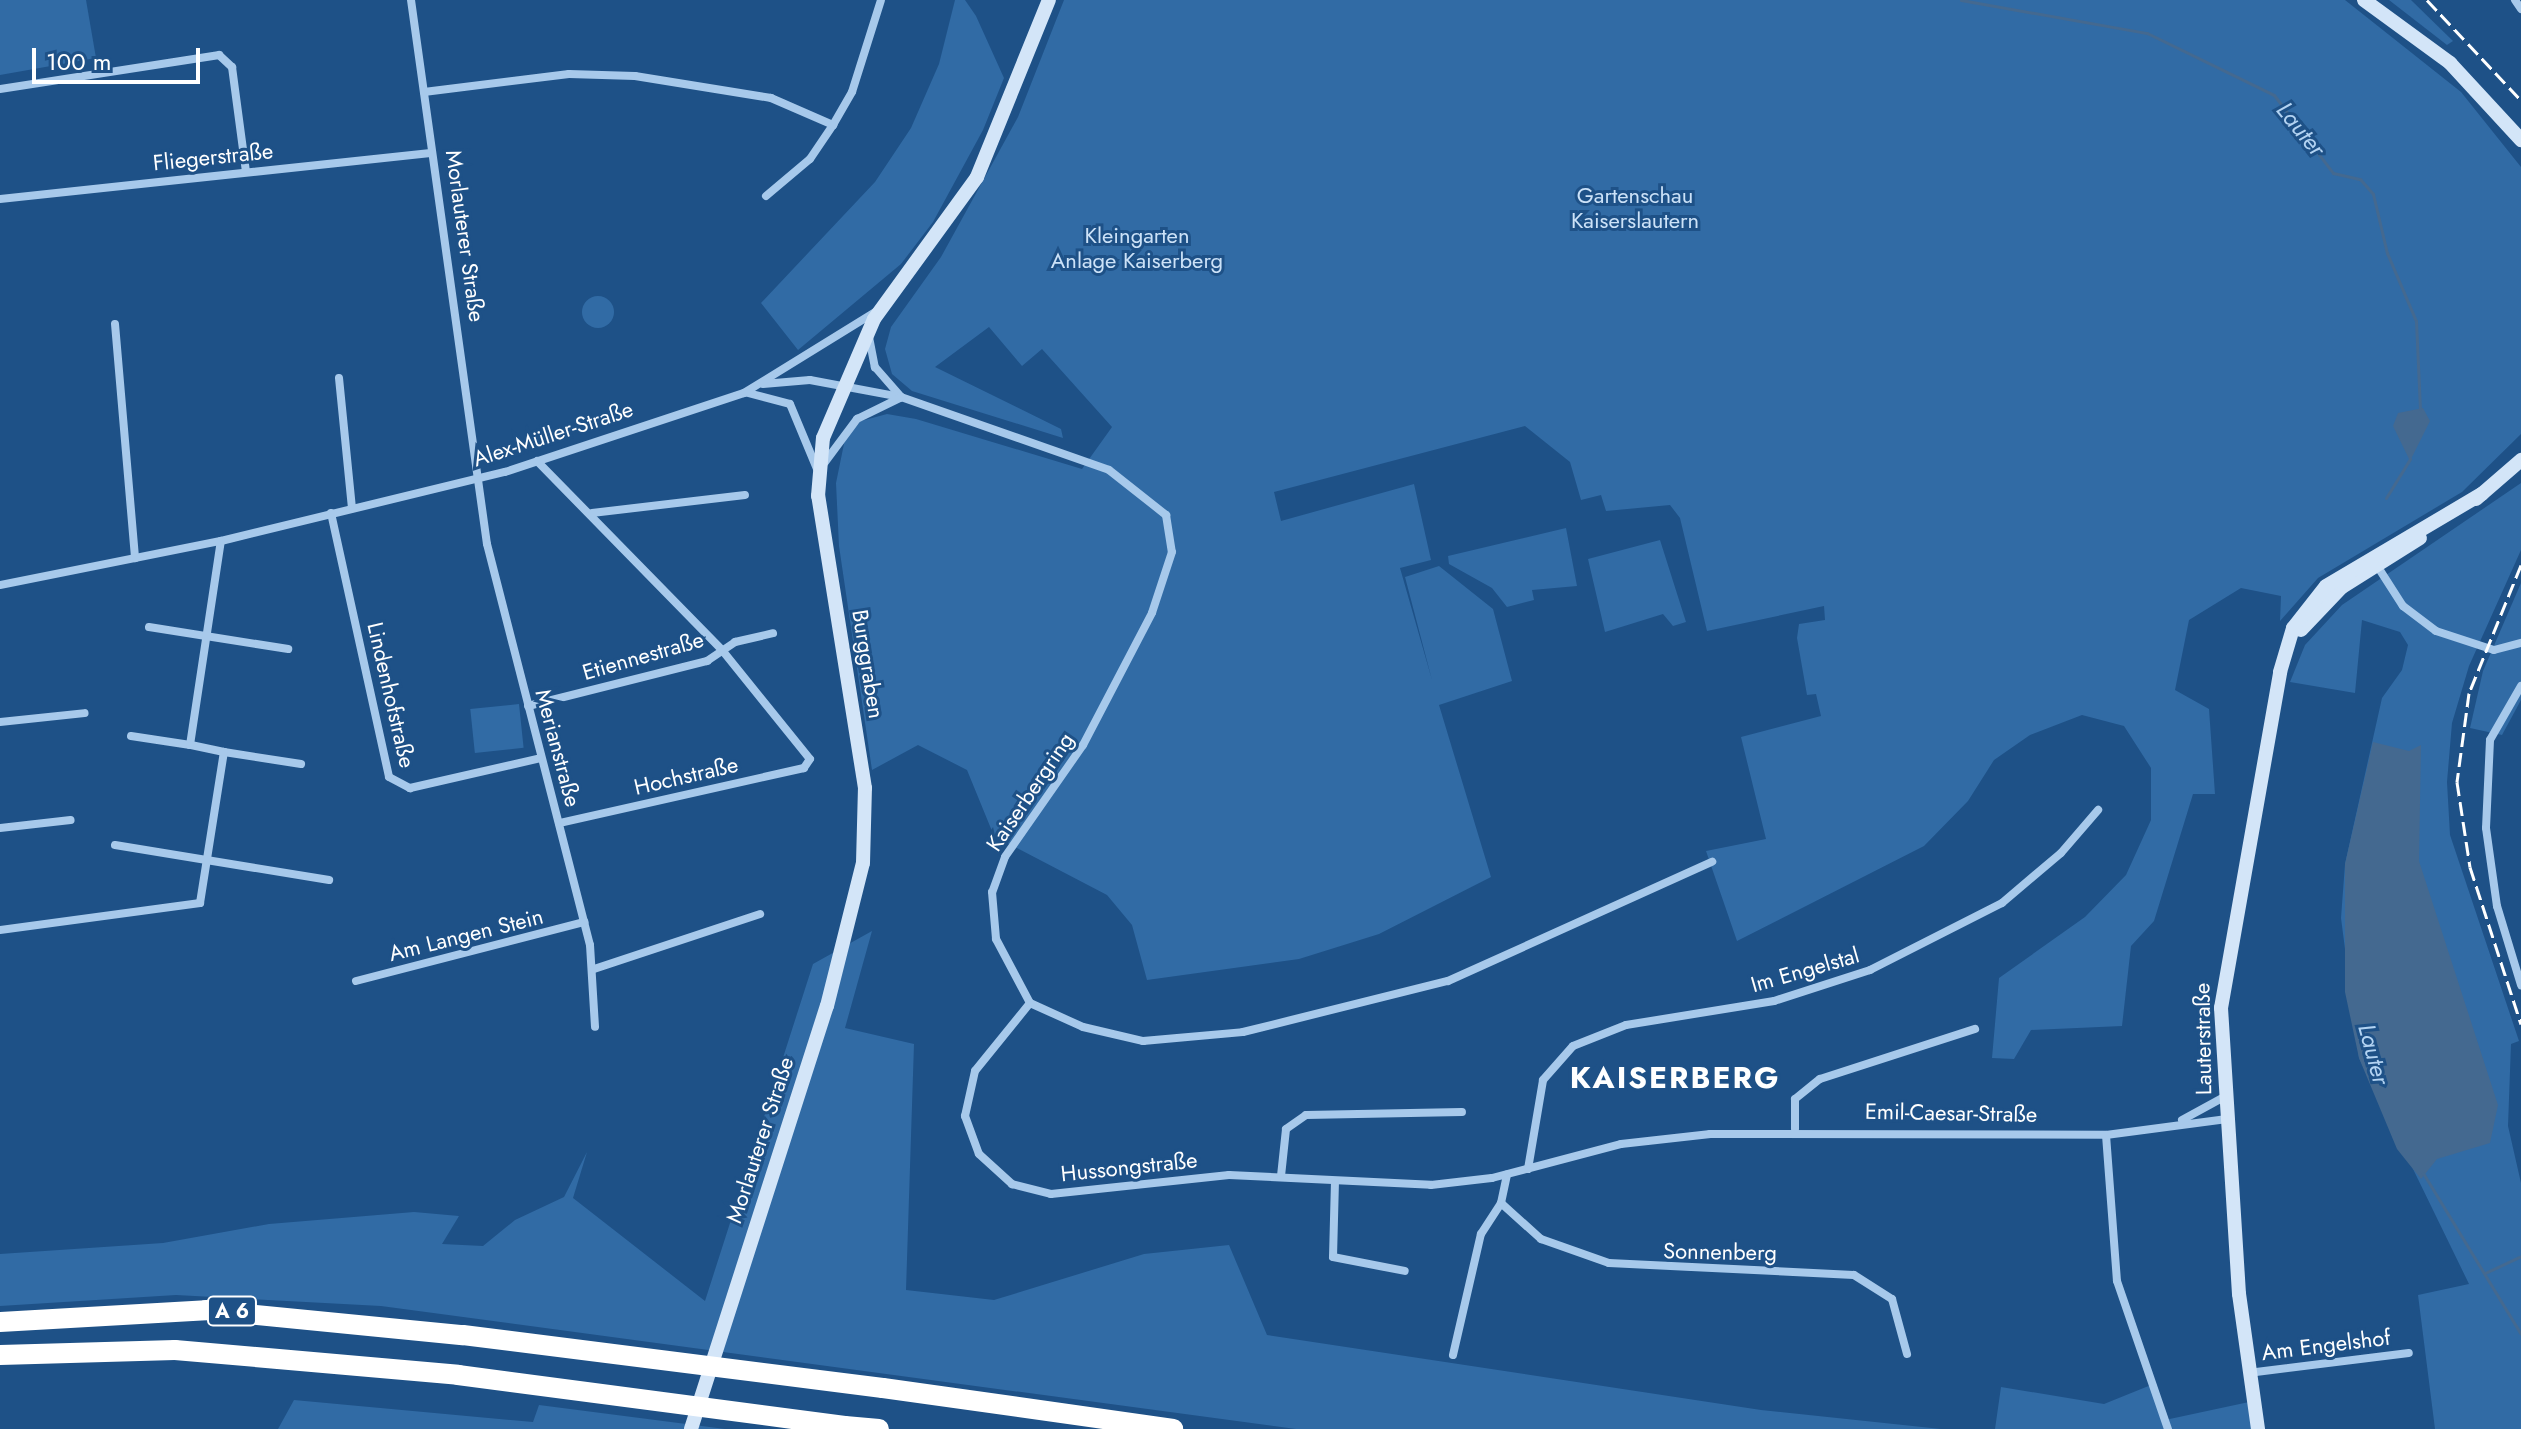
<!DOCTYPE html>
<meta charset="utf-8">
<style>
body{margin:0}
#map{position:relative;width:2521px;height:1429px;overflow:hidden;background:#1e5187;font-family:Jost,sans-serif}
div>[style]{position:absolute}
[style*='--x']{left:calc(var(--x)*1px);top:calc(var(--y)*1px);width:calc(var(--w)*1px);rotate:calc(var(--a)*1deg)}
.green>*{inset:0;background:#316ba5;transform-origin:0 0}
.round{border-radius:50%}
.water>*{inset:0;background:#446990}
.stream>*{height:3px;margin:-1.5px;padding:0 1.5px;transform-origin:1.5px;border-radius:1.5px;background:#446990}
.street>*{height:8px;margin:-4px;padding:0 4px;transform-origin:4px;border-radius:4px;background:#a7c9eb}
.secondary>*{height:14px;margin:-7px;padding:0 7px;transform-origin:7px;border-radius:7px;background:#d3e5f8}
.highway>*{height:20px;margin:-10px;padding:0 10px;transform-origin:10px;border-radius:10px;background:#fff}
.rail>*{height:3px;margin-top:-1.5px;transform-origin:0;background:repeating-linear-gradient(90deg,#fff 0 14px,transparent 0 20px)}
.highway-bridge>*{height:20px;margin:-10px;padding:0 10px;transform-origin:10px;border-radius:10px;background:#fff}
span{translate:-50% -50%;white-space:nowrap;text-align:center;line-height:1.15;-webkit-text-stroke:6px #1e5187;paint-order:stroke}
.shield-label span{padding:2px 6px;background:#1e5187;border:2px solid;border-radius:6px;-webkit-text-stroke-width:0}
.shield-label{font-size:20px;color:#fff;font-weight:700}
.street-label{font-size:22px;color:#fff}
.park-label{font-size:22px;color:#cce2f8}
.water-label{font-size:24px;color:#b3d3f2;font-style:italic}
.district-label{font-size:30px;color:#fff;font-weight:700;letter-spacing:2px}
.scale{position:absolute;left:32px;top:48px;width:168px;height:36px;box-sizing:border-box;border:4px solid #fff;border-top:0;padding-left:10px;font-size:24px;line-height:28px;white-space:nowrap;color:#fff;-webkit-text-stroke:6px #1e5187;paint-order:stroke}
</style>
<div id="map">
<div class="green">
<i style="clip-path:polygon(0 0,86px 0,96px 58px,0 75px)"></i>
<i style="clip-path:polygon(955px 0,965px 0,976px 16px,1004px 78px,983px 130px,933px 222px,901px 264px,798px 350px,761px 303px,875px 182px,911px 128px,939px 64px)"></i>
<i style="clip-path:polygon(1064px 0,2345px 0,2461px 92px,2521px 167px,2521px 434px,2462px 492px,2318px 578px,2280px 621px,2281px 596px,2241px 588px,2189px 620px,2175px 690px,2209px 709px,2215px 794px,2193px 794px,2154px 921px,2131px 946px,2122px 1026px,2031px 1030px,2014px 1059px,1992px 1058px,1999px 978px,2085px 917px,2126px 875px,2151px 820px,2151px 768px,2124px 726px,2082px 715px,2030px 735px,1994px 760px,1968px 801px,1924px 846px,1737px 941px,1706px 851px,1766px 839px,1741px 737px,1821px 716px,1816px 694px,1807px 695px,1797px 638px,1799px 624px,1825px 620px,1824px 606px,1707px 631px,1680px 518px,1670px 505px,1606px 511px,1601px 495px,1581px 500px,1570px 462px,1525px 426px,1274px 492px,1281px 521px,1414px 484px,1431px 560px,1400px 568px,1432px 680px,1405px 577px,1439px 566px,1493px 609px,1512px 681px,1439px 705px,1491px 877px,1379px 934px,1299px 959px,1147px 980px,1132px 925px,1107px 895px,994px 836px,967px 770px,918px 745px,872px 770px,839px 546px,836px 483px,845px 439px,861px 421px,887px 414px,916px 419px,1082px 469px,1112px 427px,1042px 349px,1022px 366px,989px 327px,935px 367px,1061px 429px,1063px 438px,912px 391px,892px 374px,885px 349px,891px 327px,941px 257px,1018px 117px)"></i>
<i style="clip-path:polygon(2389px 0,2411px 0,2453px 41px,2447px 45px)"></i>
<i class="round" style="left:582px;top:296px;width:32px;height:32px"></i>
<i style="clip-path:polygon(2521px 483px,2521px 550px,2469px 666px,2452px 723px,2447px 782px,2450px 835px,2519px 1041px,2511px 1044px,2508px 1126px,2521px 1183px,2521px 1429px,2435px 1429px,2418px 1295px,2469px 1284px,2359px 1058px,2341px 918px,2345px 864px,2382px 698px,2402px 670px,2408px 645px,2400px 632px,2362px 620px,2355px 693px,2290px 682px,2305px 645px,2342px 605px)"></i>
<i style="clip-path:polygon(1566px 528px,1577px 586px,1532px 590px,1534px 600px,1507px 607px,1492px 588px,1449px 564px,1448px 556px)"></i>
<i style="clip-path:polygon(1660px 540px,1686px 622px,1673px 626px,1663px 614px,1605px 632px,1588px 559px)"></i>
<i style="clip-path:polygon(2521px 583px,2521px 700px,2502px 735px,2470px 728px,2483px 671px)"></i>
<i style="left:519px;top:704px;width:44px;height:49px;rotate:84deg"></i>
<i style="clip-path:polygon(872px 931px,845px 1028px,914px 1044px,906px 1290px,994px 1300px,1144px 1254px,1229px 1245px,1267px 1335px,1761px 1410px,1941px 1429px,1296px 1429px,381px 1306px,176px 1295px,0 1306px,0 1254px,163px 1243px,269px 1224px,414px 1212px,459px 1216px,442px 1244px,483px 1246px,515px 1220px,564px 1197px,587px 1152px,573px 1198px,705px 1301px,813px 964px)"></i>
<i style="clip-path:polygon(2151px 1385px,2165px 1420px,2249px 1402px,2254px 1429px,1995px 1429px,2001px 1387px,2104px 1404px)"></i>
<i style="clip-path:polygon(294px 1400px,533px 1422px,539px 1405px,725px 1429px,278px 1429px)"></i>
</div>
<div class="water">
<i style="clip-path:polygon(2423px 408px,2430px 421px,2410px 461px,2393px 426px,2398px 413px)"></i>
<i style="clip-path:polygon(2373px 742px,2409px 751px,2421px 745px,2419px 861px,2498px 1105px,2490px 1143px,2437px 1159px,2421px 1179px,2397px 1149px,2359px 1058px,2345px 992px,2345px 864px)"></i>
</div>
<div class="stream">
<i style="--x:1961;--y:0;--w:189;--a:10.1"></i>
<i style="--x:2147;--y:33;--w:141;--a:26"></i>
<i style="--x:2274;--y:95;--w:98;--a:52.9"></i>
<i style="--x:2333;--y:173;--w:28;--a:13"></i>
<i style="--x:2360;--y:179;--w:20;--a:49"></i>
<i style="--x:2373;--y:194;--w:61;--a:76.7"></i>
<i style="--x:2387;--y:253;--w:74;--a:66.9"></i>
<i style="--x:2416;--y:321;--w:88;--a:87.4"></i>
<i style="--x:2386;--y:498;--w:46;--a:-58.4"></i>
<i style="--x:2423;--y:1173;--w:188;--a:58.7"></i>
<i style="--x:2485;--y:1273;--w:40;--a:-25"></i>
</div>
<div class="street">
<i style="--x:411;--y:0;--w:549;--a:82.05"></i>
<i style="--x:487;--y:544;--w:414;--a:75.6"></i>
<i style="--x:590;--y:945;--w:82;--a:86.5"></i>
<i style="--x:2515;--y:0;--w:11;--a:56"></i>
<i style="--x:0;--y:89;--w:222;--a:-8.8"></i>
<i style="--x:219;--y:55;--w:18;--a:43"></i>
<i style="--x:232;--y:67;--w:106;--a:82.4"></i>
<i style="--x:424;--y:92;--w:146;--a:-7.1"></i>
<i style="--x:569;--y:74;--w:66;--a:1.7"></i>
<i style="--x:635;--y:76;--w:138;--a:9.2"></i>
<i style="--x:771;--y:98;--w:68;--a:23.5"></i>
<i style="--x:766;--y:196;--w:57;--a:-40.1"></i>
<i style="--x:810;--y:159;--w:41;--a:-55.9"></i>
<i style="--x:833;--y:125;--w:38;--a:-60"></i>
<i style="--x:852;--y:92;--w:96;--a:-72.5"></i>
<i style="--x:0;--y:199;--w:433;--a:-6.1"></i>
<i style="--x:115;--y:324;--w:235;--a:85.1"></i>
<i style="--x:869;--y:337;--w:31;--a:79"></i>
<i style="--x:875;--y:367;--w:40;--a:49"></i>
<i style="--x:339;--y:378;--w:131;--a:84.3"></i>
<i style="--x:763;--y:384;--w:47;--a:-4.9"></i>
<i style="--x:810;--y:380;--w:93;--a:10.6"></i>
<i style="--x:901;--y:397;--w:220;--a:19.3"></i>
<i style="--x:1109;--y:470;--w:73;--a:38.3"></i>
<i style="--x:1166;--y:515;--w:37;--a:81"></i>
<i style="--x:1172;--y:552;--w:64;--a:108.2"></i>
<i style="--x:1152;--y:613;--w:149;--a:117.6"></i>
<i style="--x:1083;--y:745;--w:136;--a:124.9"></i>
<i style="--x:1005;--y:857;--w:37;--a:110"></i>
<i style="--x:992;--y:892;--w:47;--a:85.1"></i>
<i style="--x:996;--y:939;--w:72;--a:62"></i>
<i style="--x:1030;--y:1003;--w:87;--a:129"></i>
<i style="--x:975;--y:1071;--w:46;--a:102.5"></i>
<i style="--x:965;--y:1116;--w:40;--a:69.8"></i>
<i style="--x:979;--y:1154;--w:45;--a:42.3"></i>
<i style="--x:1012;--y:1184;--w:40;--a:14.4"></i>
<i style="--x:1051;--y:1194;--w:179;--a:-6.1"></i>
<i style="--x:1229;--y:1175;--w:202;--a:2.8"></i>
<i style="--x:1431;--y:1185;--w:61;--a:-6.5"></i>
<i style="--x:1492;--y:1178;--w:133;--a:-14.8"></i>
<i style="--x:1621;--y:1144;--w:90;--a:-6.4"></i>
<i style="--x:1710;--y:1134;--w:396;--a:0.1"></i>
<i style="--x:2106;--y:1135;--w:122;--a:-7.5"></i>
<i style="--x:748;--y:393;--w:43;--a:14.7"></i>
<i style="--x:790;--y:404;--w:70;--a:67.4"></i>
<i style="--x:537;--y:461;--w:264;--a:45.6"></i>
<i style="--x:722;--y:650;--w:140;--a:51.1"></i>
<i style="--x:810;--y:759;--w:11;--a:124"></i>
<i style="--x:804;--y:768;--w:251;--a:167.3"></i>
<i style="--x:825;--y:462;--w:54;--a:-53.3"></i>
<i style="--x:857;--y:419;--w:48;--a:-26"></i>
<i style="--x:331;--y:513;--w:270;--a:77.6"></i>
<i style="--x:389;--y:777;--w:24;--a:28"></i>
<i style="--x:410;--y:788;--w:134;--a:-12.9"></i>
<i style="--x:592;--y:513;--w:154;--a:-6.7"></i>
<i style="--x:2376;--y:564;--w:50;--a:57.3"></i>
<i style="--x:2403;--y:606;--w:41;--a:37.1"></i>
<i style="--x:2436;--y:631;--w:61;--a:18.1"></i>
<i style="--x:2494;--y:650;--w:28;--a:-15"></i>
<i style="--x:0;--y:585;--w:225;--a:-11.3"></i>
<i style="--x:221;--y:541;--w:292;--a:-13.7"></i>
<i style="--x:505;--y:472;--w:252;--a:-18.3"></i>
<i style="--x:744;--y:393;--w:154;--a:-31.7"></i>
<i style="--x:149;--y:627;--w:141;--a:9"></i>
<i style="--x:2521;--y:686;--w:62;--a:119.9"></i>
<i style="--x:2490;--y:740;--w:88;--a:92.6"></i>
<i style="--x:2486;--y:828;--w:79;--a:82"></i>
<i style="--x:2497;--y:906;--w:83;--a:73.1"></i>
<i style="--x:528;--y:706;--w:185;--a:-14.1"></i>
<i style="--x:707;--y:661;--w:34;--a:-34"></i>
<i style="--x:735;--y:642;--w:39;--a:-13"></i>
<i style="--x:0;--y:722;--w:85;--a:-6"></i>
<i style="--x:131;--y:736;--w:60;--a:8.7"></i>
<i style="--x:224;--y:752;--w:78;--a:8.9"></i>
<i style="--x:0;--y:828;--w:71;--a:-6.4"></i>
<i style="--x:115;--y:845;--w:217;--a:9.3"></i>
<i style="--x:0;--y:930;--w:202;--a:-7.7"></i>
<i style="--x:200;--y:903;--w:153;--a:-81"></i>
<i style="--x:224;--y:752;--w:35;--a:-168"></i>
<i style="--x:190;--y:745;--w:206;--a:-81.4"></i>
<i style="--x:594;--y:969;--w:175;--a:-18.3"></i>
<i style="--x:356;--y:981;--w:236;--a:-14.5"></i>
<i style="--x:1030;--y:1003;--w:58;--a:24.4"></i>
<i style="--x:1083;--y:1027;--w:62;--a:13.1"></i>
<i style="--x:1143;--y:1041;--w:100;--a:-5.1"></i>
<i style="--x:1243;--y:1032;--w:211;--a:-14"></i>
<i style="--x:1448;--y:981;--w:290;--a:-24.3"></i>
<i style="--x:2182;--y:1120;--w:50;--a:-28.6"></i>
<i style="--x:1795;--y:1129;--w:30;--a:-90"></i>
<i style="--x:1795;--y:1099;--w:32;--a:-39"></i>
<i style="--x:1820;--y:1079;--w:163;--a:-17.9"></i>
<i style="--x:2106;--y:1135;--w:146;--a:85.7"></i>
<i style="--x:2117;--y:1281;--w:157;--a:71"></i>
<i style="--x:1528;--y:1169;--w:90;--a:-80.4"></i>
<i style="--x:1543;--y:1080;--w:45;--a:-48.6"></i>
<i style="--x:1573;--y:1046;--w:57;--a:-21.6"></i>
<i style="--x:1626;--y:1025;--w:150;--a:-9.2"></i>
<i style="--x:1774;--y:1001;--w:101;--a:-17.9"></i>
<i style="--x:1870;--y:970;--w:148;--a:-26.9"></i>
<i style="--x:2002;--y:903;--w:77;--a:-40.3"></i>
<i style="--x:2061;--y:853;--w:57;--a:-49.3"></i>
<i style="--x:1281;--y:1176;--w:47;--a:-83.9"></i>
<i style="--x:1286;--y:1129;--w:24;--a:-35"></i>
<i style="--x:1306;--y:1115;--w:156;--a:-1.1"></i>
<i style="--x:1335;--y:1181;--w:76;--a:91.5"></i>
<i style="--x:1333;--y:1257;--w:73;--a:11"></i>
<i style="--x:1501;--y:1203;--w:54;--a:42"></i>
<i style="--x:1541;--y:1239;--w:72;--a:19.4"></i>
<i style="--x:1609;--y:1263;--w:245;--a:2.8"></i>
<i style="--x:1854;--y:1275;--w:45;--a:32.3"></i>
<i style="--x:1892;--y:1299;--w:57;--a:74.7"></i>
<i style="--x:1453;--y:1355;--w:124;--a:-77"></i>
<i style="--x:1481;--y:1234;--w:37;--a:-57"></i>
<i style="--x:1501;--y:1203;--w:29;--a:-78"></i>
<i style="--x:2248;--y:1373;--w:162;--a:-7.1"></i>
</div>
<div class="secondary">
<i style="--x:2364;--y:0;--w:107;--a:36.2"></i>
<i style="--x:2450;--y:63;--w:105;--a:47.3"></i>
<i style="--x:2476;--y:499;--w:60;--a:-40.9"></i>
<i style="--x:2301;--y:630;--w:59;--a:-46.4"></i>
<i style="--x:2342;--y:587;--w:92;--a:-32.1"></i>
<i style="--x:691;--y:1429;--w:444;--a:-72.2"></i>
<i style="--x:827;--y:1006;--w:147;--a:-75.9"></i>
<i style="--x:863;--y:863;--w:75;--a:-88.5"></i>
<i style="--x:865;--y:788;--w:296;--a:-99.1"></i>
<i style="--x:818;--y:496;--w:58;--a:-85.1"></i>
<i style="--x:823;--y:438;--w:129;--a:-66.8"></i>
<i style="--x:874;--y:319;--w:175;--a:-54"></i>
<i style="--x:977;--y:177;--w:191;--a:-67.9"></i>
<i style="--x:2258;--y:1429;--w:136;--a:-98"></i>
<i style="--x:2239;--y:1294;--w:287;--a:-93.6"></i>
<i style="--x:2221;--y:1008;--w:341;--a:-80"></i>
<i style="--x:2280;--y:672;--w:46;--a:-73.5"></i>
<i style="--x:2293;--y:628;--w:53;--a:-51.8"></i>
<i style="--x:2326;--y:586;--w:182;--a:-30.6"></i>
</div>
<div class="highway">
<i style="--x:0;--y:1322;--w:206;--a:-3.3"></i>
<i style="--x:206;--y:1310;--w:258;--a:5.6"></i>
<i style="--x:0;--y:1355;--w:175;--a:-1.6"></i>
<i style="--x:175;--y:1350;--w:284;--a:5"></i>
<i style="--x:883;--y:1388;--w:293;--a:8"></i>
<i style="--x:845;--y:1426;--w:34;--a:5"></i>
</div>
<div class="rail">
<i style="--x:2427;--y:0;--w:137;--a:46.8"></i>
<i style="--x:2521;--y:565;--w:138;--a:112.1"></i>
<i style="--x:2469;--y:693;--w:90;--a:97.7"></i>
<i style="--x:2457;--y:782;--w:86;--a:81.3"></i>
<i style="--x:2470;--y:867;--w:165;--a:72"></i>
</div>
<div class="highway-bridge">
<i style="--x:463;--y:1335;--w:423;--a:7.2"></i>
<i style="--x:458;--y:1375;--w:390;--a:7.5"></i>
</div>
<div class="shield-label">
<span style="left:232px;top:1311px">A 6</span>
</div>
<div class="street-label">
<span style="left:213px;top:157px;rotate:-6deg">Fliegerstraße</span>
<span style="left:465px;top:236px;rotate:82deg">Morlauterer Straße</span>
<span style="left:553px;top:434px;rotate:-18deg">Alex-Müller-Straße</span>
<span style="left:643px;top:656px;rotate:-16deg">Etiennestraße</span>
<span style="left:868px;top:664px;rotate:81deg">Burggraben</span>
<span style="left:391px;top:695px;rotate:77deg">Lindenhofstraße</span>
<span style="left:558px;top:748px;rotate:75deg">Merianstraße</span>
<span style="left:686px;top:776px;rotate:-13deg">Hochstraße</span>
<span style="left:1030px;top:792px;rotate:-56deg">Kaiserbergring</span>
<span style="left:466px;top:935px;rotate:-14deg">Am Langen Stein</span>
<span style="left:1805px;top:970px;rotate:-16deg">Im Engelstal</span>
<span style="left:2203px;top:1039px;rotate:-91deg">Lauterstraße</span>
<span style="left:1951px;top:1113px;rotate:1deg">Emil-Caesar-Straße</span>
<span style="left:760px;top:1140px;rotate:-72deg">Morlauterer Straße</span>
<span style="left:1129px;top:1167px;rotate:-6deg">Hussongstraße</span>
<span style="left:1720px;top:1252px;rotate:1deg">Sonnenberg</span>
<span style="left:2326px;top:1345px;rotate:-7deg">Am Engelshof</span>
</div>
<div class="park-label">
<span style="left:1635px;top:208px">Gartenschau<br>Kaiserslautern</span>
<span style="left:1137px;top:248px">Kleingarten<br>Anlage Kaiserberg</span>
</div>
<div class="water-label">
<span style="left:2301px;top:129px;rotate:51deg">Lauter</span>
<span style="left:2374px;top:1054px;rotate:75deg">Lauter</span>
</div>
<div class="district-label">
<span style="left:1675px;top:1078px">KAISERBERG</span>
</div>
<div class="scale">100 m</div>
</div>
